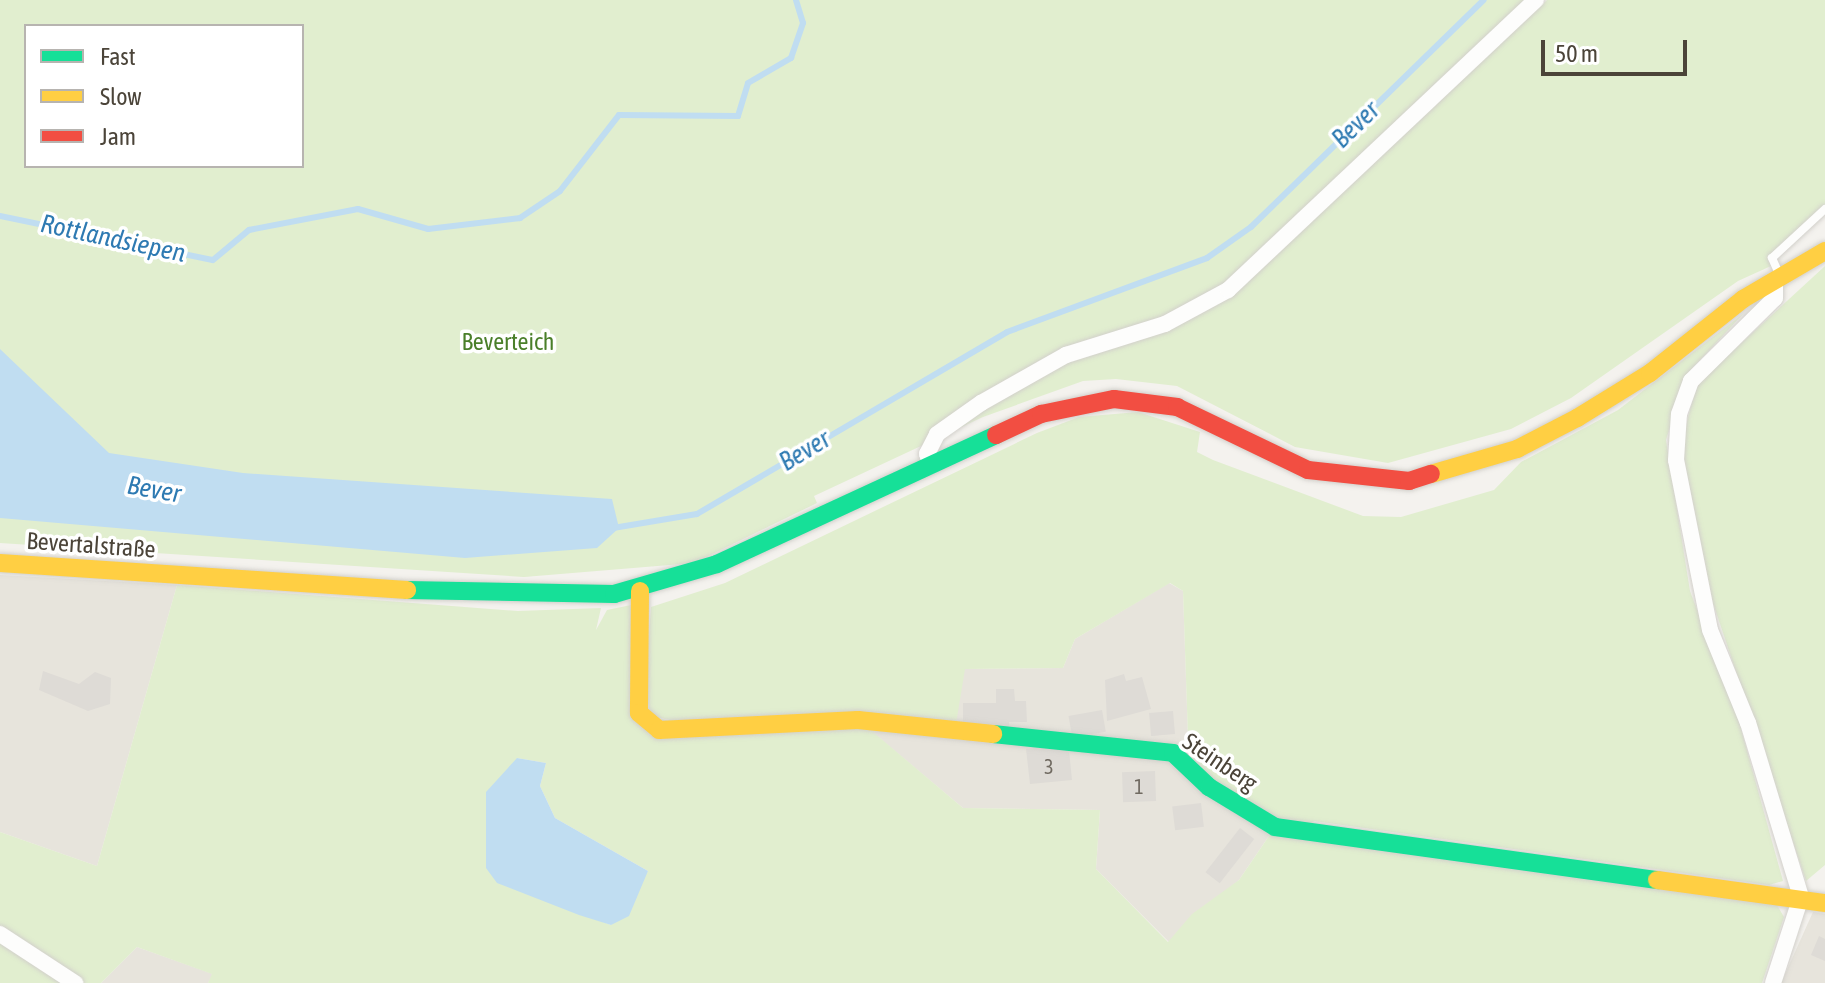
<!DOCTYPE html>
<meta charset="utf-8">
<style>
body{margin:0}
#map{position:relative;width:1825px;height:983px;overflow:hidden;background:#f4f2ee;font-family:"Asap Condensed",sans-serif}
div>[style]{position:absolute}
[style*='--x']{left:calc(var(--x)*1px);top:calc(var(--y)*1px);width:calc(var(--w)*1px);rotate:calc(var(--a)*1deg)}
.residential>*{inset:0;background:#e7e4dc}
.green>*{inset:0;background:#e1eecf}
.water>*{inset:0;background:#c0ddf1}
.stream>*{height:6px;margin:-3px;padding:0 3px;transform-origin:3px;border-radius:3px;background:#c0ddf1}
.building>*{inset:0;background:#dedbd6;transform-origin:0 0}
.roads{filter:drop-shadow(0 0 2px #d2d0cb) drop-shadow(0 0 2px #d2d0cb)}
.lane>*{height:8px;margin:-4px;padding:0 4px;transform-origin:4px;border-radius:4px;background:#fdfdfc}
.street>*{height:16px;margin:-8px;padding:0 8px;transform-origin:8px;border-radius:8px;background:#fdfdfc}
.fast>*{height:18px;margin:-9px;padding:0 9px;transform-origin:9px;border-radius:9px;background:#16e098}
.slow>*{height:18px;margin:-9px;padding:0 9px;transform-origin:9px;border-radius:9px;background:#ffcf43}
.jam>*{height:18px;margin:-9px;padding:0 9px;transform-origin:9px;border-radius:9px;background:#f24e42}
span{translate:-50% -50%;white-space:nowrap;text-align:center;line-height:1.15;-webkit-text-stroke:7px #fff;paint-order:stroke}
.number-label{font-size:20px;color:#706a61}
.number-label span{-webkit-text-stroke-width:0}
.park-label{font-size:24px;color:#4a7f2a}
.street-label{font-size:24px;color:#4b4439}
.water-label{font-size:26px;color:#2e7ab2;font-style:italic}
.legend{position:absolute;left:24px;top:24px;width:280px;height:144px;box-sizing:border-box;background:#fff;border:2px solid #b7b4b0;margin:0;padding:10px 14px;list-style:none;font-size:24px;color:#4b4439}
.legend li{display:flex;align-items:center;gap:16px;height:40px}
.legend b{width:40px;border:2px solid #b7b4b0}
.scale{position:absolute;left:1541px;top:40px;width:146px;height:36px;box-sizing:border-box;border:4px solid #4b4439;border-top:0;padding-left:10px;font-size:24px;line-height:28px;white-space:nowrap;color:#4b4439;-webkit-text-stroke:6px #fff;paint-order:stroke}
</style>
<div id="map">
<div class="residential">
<i style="clip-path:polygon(0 575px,177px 585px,97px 866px,0 832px)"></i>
<i style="clip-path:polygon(1169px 583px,1183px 591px,1188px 738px,1275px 827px,1239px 880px,1169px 942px,1096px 869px,1100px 810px,963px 808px,858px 720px,964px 669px,1063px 668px,1075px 639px)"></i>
<i style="clip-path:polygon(1813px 912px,1825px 914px,1825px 983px,1781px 983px)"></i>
<i style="clip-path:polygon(137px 947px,213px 974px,208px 983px,101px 983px)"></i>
</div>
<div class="green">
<i style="clip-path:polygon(evenodd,0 0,1536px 0,1231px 292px,1547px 0,1825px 0,1825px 208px,1767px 257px,1771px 266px,1738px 281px,1571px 398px,1511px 429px,1388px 463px,1295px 447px,1177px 386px,1116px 379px,1083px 381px,983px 417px,814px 496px,817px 503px,694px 563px,524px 577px,0 543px,0 0,26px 26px,302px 26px,302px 166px,26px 166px,26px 26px)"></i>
<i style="clip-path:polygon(1825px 266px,1825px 865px,1806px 881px,1713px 603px,1681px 444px,1697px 384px)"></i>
<i style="clip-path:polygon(evenodd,1744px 313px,1686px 375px,1666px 440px,1690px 591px,1738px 718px,1783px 881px,1769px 885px,1314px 821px,1306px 831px,1209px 787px,1188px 738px,1183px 591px,1170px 583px,1075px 639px,1063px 668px,965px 669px,955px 730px,860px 721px,963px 808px,1100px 810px,1096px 869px,1168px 942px,1192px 914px,1239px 880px,1271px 833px,1777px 905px,1784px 917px,1762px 983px,208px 983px,212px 974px,137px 947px,101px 983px,0 983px,0 832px,97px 866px,177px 585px,518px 611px,601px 608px,596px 630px,607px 610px,631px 605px,634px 716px,675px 721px,651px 716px,645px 690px,651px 607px,725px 583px,1037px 433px,1079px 417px,1138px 412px,1200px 432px,1197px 452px,1213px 460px,1363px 516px,1401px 517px,1494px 490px,1521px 462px,1618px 410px,1744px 313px,517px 758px,546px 763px,540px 786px,555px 818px,648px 871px,611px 925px,598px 920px,517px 758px)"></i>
</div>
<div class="water">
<i style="clip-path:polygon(0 349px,109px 453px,243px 473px,612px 499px,619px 528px,597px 548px,465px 558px,0 518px)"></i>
<i style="clip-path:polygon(517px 758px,546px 763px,540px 786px,555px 818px,648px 871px,629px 916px,611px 925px,579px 915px,497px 883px,486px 868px,486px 792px)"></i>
</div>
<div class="stream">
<i style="--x:0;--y:216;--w:217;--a:11.7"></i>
<i style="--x:213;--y:260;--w:47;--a:-39.8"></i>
<i style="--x:249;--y:230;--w:111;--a:-10.9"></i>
<i style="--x:358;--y:209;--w:73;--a:15.9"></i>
<i style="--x:428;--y:229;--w:93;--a:-6.8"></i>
<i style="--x:520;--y:218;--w:48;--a:-34"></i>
<i style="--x:560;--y:191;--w:96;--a:-52.2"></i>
<i style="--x:619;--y:115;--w:119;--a:0.5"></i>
<i style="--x:738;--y:116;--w:34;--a:-73"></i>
<i style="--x:748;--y:83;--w:50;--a:-30.2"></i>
<i style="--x:791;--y:58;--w:37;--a:-71"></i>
<i style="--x:803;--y:23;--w:24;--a:-107"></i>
<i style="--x:613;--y:528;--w:85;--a:-9.5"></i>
<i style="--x:697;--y:514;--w:359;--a:-30.4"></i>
<i style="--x:1007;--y:332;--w:213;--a:-20.3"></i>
<i style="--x:1207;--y:258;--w:54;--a:-35.2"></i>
<i style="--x:1251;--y:227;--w:325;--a:-44.3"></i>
</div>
<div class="building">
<i style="clip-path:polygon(43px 671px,79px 684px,95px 672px,111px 678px,110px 704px,88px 711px,39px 690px)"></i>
<i style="clip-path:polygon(1124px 674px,1126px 681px,1142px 677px,1151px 709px,1107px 721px,1105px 680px)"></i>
<i style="clip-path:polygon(996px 689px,1014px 689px,1015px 701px,1026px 701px,1027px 722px,1009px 722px,1009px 732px,963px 727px,963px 703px,996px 703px)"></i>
<i style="left:1102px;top:710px;width:22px;height:34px;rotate:80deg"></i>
<i style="left:1173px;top:711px;width:23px;height:24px;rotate:85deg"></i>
<i style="clip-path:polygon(1047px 747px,1069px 750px,1072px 780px,1030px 784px,1026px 749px)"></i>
<i style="left:1155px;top:771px;width:30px;height:33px;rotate:88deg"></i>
<i style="left:1201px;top:803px;width:24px;height:29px;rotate:83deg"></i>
<i style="left:1240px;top:828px;width:18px;height:56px;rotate:38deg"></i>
<i style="clip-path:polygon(1819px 936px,1825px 939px,1825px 961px,1811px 955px)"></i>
</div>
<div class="roads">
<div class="lane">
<i style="--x:1780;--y:276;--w:20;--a:-114"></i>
<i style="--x:1772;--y:258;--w:72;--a:-42.8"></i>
</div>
<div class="street">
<i style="--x:931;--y:466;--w:13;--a:-108"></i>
<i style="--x:927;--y:454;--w:22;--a:-63"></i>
<i style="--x:937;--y:434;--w:54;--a:-35.2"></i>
<i style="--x:981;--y:403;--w:98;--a:-29.5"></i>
<i style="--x:1066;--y:355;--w:104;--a:-17.4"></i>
<i style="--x:1165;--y:324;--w:72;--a:-28.4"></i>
<i style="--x:1228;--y:290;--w:423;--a:-43.3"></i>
<i style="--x:0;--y:934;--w:90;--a:33.2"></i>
<i style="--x:1773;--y:983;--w:90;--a:-72"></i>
<i style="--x:1801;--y:897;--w:182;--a:-106.9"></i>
<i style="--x:1748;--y:723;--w:100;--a:-112.2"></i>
<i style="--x:1710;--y:630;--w:173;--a:-101.3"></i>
<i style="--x:1676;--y:460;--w:46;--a:-86.3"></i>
<i style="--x:1679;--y:414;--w:35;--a:-70"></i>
<i style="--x:1691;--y:381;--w:118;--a:-44.7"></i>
<i style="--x:1775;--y:298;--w:16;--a:-90"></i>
</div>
<div class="fast">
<i style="--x:407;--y:590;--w:207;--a:1.1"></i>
<i style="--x:614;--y:594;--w:107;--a:-16.2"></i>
<i style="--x:717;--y:564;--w:307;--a:-24.8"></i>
<i style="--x:993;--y:734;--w:181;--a:6"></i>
<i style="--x:1173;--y:753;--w:50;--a:43.4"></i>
<i style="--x:1209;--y:787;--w:77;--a:31.2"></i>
<i style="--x:1275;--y:827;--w:386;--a:7.9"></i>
</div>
<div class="slow">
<i style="--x:1431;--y:474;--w:90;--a:-16.2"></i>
<i style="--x:1517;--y:449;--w:68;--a:-27.3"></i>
<i style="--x:1577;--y:418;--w:86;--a:-31.7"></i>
<i style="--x:1650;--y:373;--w:119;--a:-38.5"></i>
<i style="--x:1743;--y:299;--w:95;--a:-30.3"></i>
<i style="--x:0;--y:563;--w:408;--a:3.8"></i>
<i style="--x:640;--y:591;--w:122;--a:90.5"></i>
<i style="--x:639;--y:713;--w:26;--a:40"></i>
<i style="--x:659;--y:730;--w:199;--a:-2.9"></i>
<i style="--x:858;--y:720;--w:136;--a:5.9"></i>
<i style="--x:1657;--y:880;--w:170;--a:7.8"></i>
</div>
<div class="jam">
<i style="--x:996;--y:435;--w:50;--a:-25"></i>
<i style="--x:1041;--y:414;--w:75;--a:-11.6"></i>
<i style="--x:1114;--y:399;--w:64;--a:7.2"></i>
<i style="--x:1177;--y:407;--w:145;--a:25.7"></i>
<i style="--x:1308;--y:470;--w:102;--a:6.2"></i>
<i style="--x:1409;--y:481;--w:23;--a:-18"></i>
</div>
</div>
<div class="number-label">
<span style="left:1049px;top:766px">3</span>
<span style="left:1139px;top:786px">1</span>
</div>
<div class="park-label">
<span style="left:508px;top:342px">Beverteich</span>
</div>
<div class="street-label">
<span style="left:91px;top:545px;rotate:4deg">Bevertalstraße</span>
<span style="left:1220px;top:762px;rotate:34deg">Steinberg</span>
</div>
<div class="water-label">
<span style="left:1356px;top:125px;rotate:-44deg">Bever</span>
<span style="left:113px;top:239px;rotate:12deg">Rottlandsiepen</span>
<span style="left:805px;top:451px;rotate:-31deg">Bever</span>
<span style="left:154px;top:490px;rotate:10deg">Bever</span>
</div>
<ul class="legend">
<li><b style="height:10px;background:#16e098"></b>Fast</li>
<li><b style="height:10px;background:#ffcf43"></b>Slow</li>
<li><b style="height:10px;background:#f24e42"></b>Jam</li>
</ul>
<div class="scale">50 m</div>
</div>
